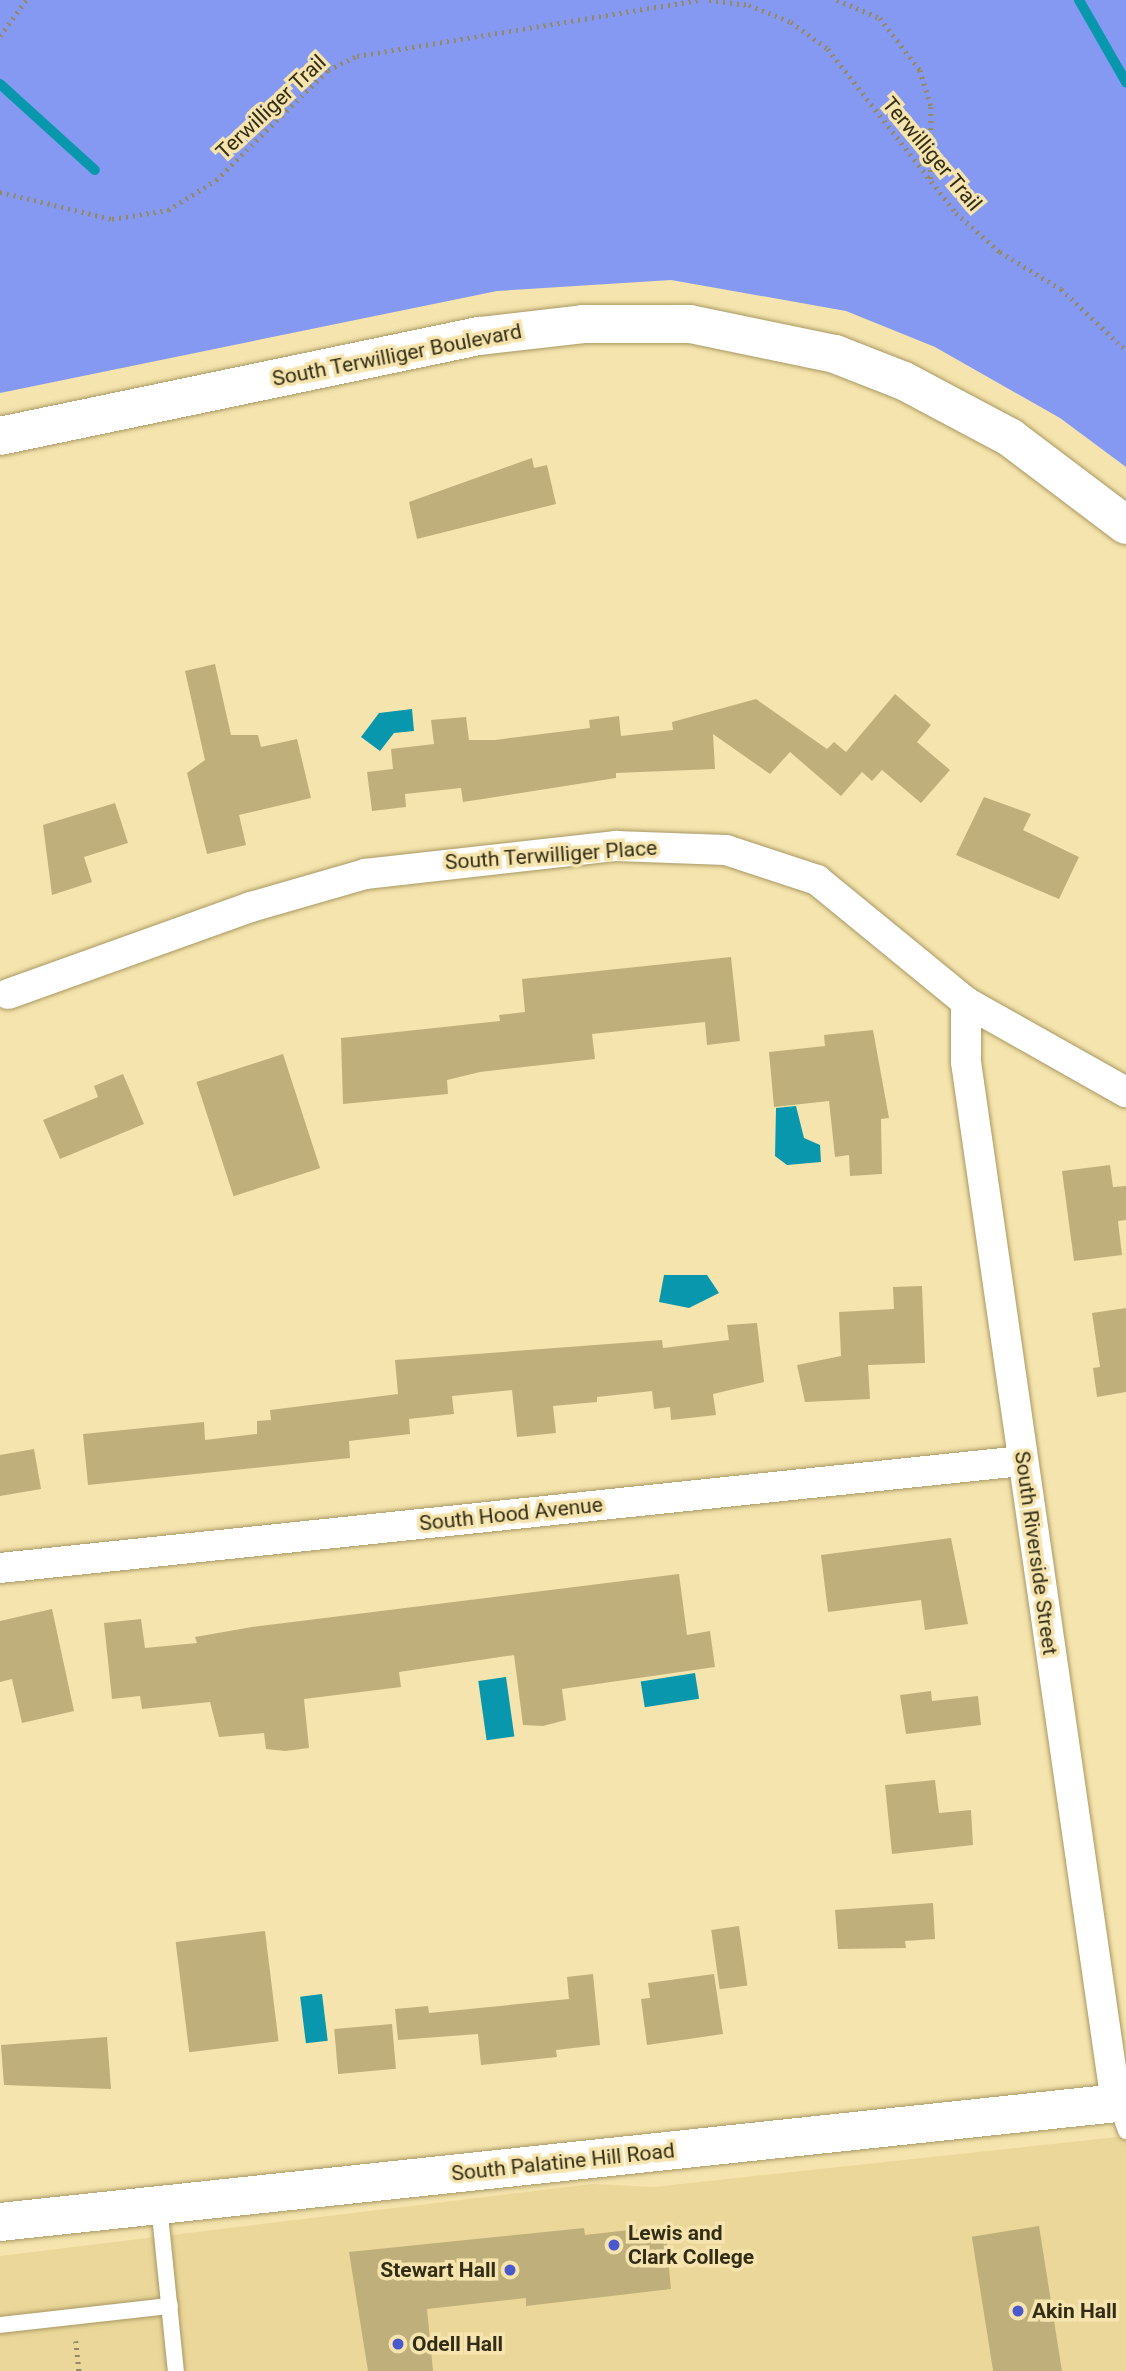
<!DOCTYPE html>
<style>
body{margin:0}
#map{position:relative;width:1126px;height:2371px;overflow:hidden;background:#f5e4ad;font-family:Roboto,sans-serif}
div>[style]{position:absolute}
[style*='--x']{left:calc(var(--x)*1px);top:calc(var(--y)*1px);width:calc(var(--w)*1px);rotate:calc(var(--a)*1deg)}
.built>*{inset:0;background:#ead799}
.forest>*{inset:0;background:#8599f3}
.water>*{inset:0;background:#0997ad;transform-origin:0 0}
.stream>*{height:10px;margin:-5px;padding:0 5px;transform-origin:5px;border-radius:5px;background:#0997ad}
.building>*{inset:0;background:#bfaf7a;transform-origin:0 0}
.path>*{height:4.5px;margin-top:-2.25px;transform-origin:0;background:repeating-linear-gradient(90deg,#958963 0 2px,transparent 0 7px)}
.roads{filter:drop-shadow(0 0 2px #a89864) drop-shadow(0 0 2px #a89864)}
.lane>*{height:16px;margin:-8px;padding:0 8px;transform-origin:8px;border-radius:8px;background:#fff}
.street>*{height:30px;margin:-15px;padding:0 15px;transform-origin:15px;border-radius:15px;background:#fff}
.secondary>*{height:38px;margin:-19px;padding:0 19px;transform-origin:19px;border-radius:19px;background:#fff}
.dots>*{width:19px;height:19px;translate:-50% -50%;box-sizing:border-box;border:4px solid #f5e4ad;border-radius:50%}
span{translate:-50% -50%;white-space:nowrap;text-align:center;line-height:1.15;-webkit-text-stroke:7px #f5e4ad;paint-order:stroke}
.street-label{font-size:21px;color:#332d17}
.poi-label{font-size:21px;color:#332d17;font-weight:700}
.left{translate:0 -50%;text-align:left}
.right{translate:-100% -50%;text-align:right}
</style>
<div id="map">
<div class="built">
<i style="clip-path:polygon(1126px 2136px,1126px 2371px,0 2371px,0 2256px,592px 2184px,654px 2187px)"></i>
</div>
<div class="forest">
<i style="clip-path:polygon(0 0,1126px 0,1126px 467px,1060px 418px,935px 347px,846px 311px,671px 280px,497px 291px,0 393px)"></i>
</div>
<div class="water">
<i style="clip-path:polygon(412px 709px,414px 731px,394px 733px,380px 751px,361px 737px,379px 713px)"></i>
<i style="clip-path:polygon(796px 1106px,804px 1138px,820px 1145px,821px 1162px,787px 1165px,775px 1156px,776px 1108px)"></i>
<i style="clip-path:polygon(664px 1275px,707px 1275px,719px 1293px,689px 1308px,659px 1302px)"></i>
<i style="left:695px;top:1673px;width:26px;height:55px;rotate:81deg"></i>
<i style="left:506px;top:1677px;width:60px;height:28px;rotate:82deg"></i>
<i style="left:322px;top:1994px;width:47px;height:22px;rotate:83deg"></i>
</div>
<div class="stream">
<i style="--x:1079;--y:0;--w:95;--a:60.2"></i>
<i style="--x:0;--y:84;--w:128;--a:42.2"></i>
</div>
<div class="building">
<i style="clip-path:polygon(532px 458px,534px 468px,547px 465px,556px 504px,417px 539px,409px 502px)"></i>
<i style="clip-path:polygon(215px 664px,231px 735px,258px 735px,261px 747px,297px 739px,311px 798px,239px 815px,246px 845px,207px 854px,187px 773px,205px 760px,185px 671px)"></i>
<i style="clip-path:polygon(895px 694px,931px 725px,917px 742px,950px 770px,921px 803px,882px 770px,872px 781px,862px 772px,841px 796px,790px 752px,770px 774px,713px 734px,715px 769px,616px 773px,616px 778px,463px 802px,461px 788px,405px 794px,406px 807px,372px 811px,367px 772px,393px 769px,391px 749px,434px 744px,431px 720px,466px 717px,469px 740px,495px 740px,590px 728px,589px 720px,619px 716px,621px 736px,673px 730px,672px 722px,756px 699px,827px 749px,834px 742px,846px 752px)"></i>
<i style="clip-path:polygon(984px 797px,1031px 814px,1023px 830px,1079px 857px,1059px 899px,956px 855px)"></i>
<i style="clip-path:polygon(115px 803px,128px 843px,84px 857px,92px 882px,52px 895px,43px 825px)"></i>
<i style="clip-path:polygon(731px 957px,740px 1041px,707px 1045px,705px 1022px,592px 1034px,595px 1059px,480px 1072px,447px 1080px,448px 1094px,343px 1104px,341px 1038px,500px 1021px,499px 1015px,525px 1012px,522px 979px)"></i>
<i style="clip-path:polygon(873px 1030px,889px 1118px,881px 1119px,882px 1174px,850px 1176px,849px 1155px,835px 1157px,829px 1101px,774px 1107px,769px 1052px,825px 1046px,824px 1035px)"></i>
<i style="left:283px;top:1054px;width:120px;height:91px;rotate:72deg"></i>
<i style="clip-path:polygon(123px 1074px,144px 1124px,60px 1159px,43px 1120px,98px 1097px,94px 1086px)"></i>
<i style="clip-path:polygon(1110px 1165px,1113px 1187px,1126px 1186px,1126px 1220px,1118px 1221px,1122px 1255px,1074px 1261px,1062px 1171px)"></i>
<i style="clip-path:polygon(922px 1286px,925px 1363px,868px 1365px,870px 1399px,805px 1402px,797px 1365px,841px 1356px,839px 1312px,894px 1309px,893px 1287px)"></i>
<i style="clip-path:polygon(1126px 1308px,1126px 1392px,1097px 1397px,1093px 1368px,1100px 1367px,1092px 1313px)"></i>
<i style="clip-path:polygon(757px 1323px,764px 1382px,713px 1394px,716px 1415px,671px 1420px,670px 1407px,654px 1409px,652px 1391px,597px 1397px,597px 1402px,553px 1406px,556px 1433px,517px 1437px,512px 1390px,452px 1396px,454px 1414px,409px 1419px,410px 1434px,349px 1441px,350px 1458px,88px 1485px,83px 1434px,204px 1422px,205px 1440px,257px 1434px,257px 1421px,271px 1420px,270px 1410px,398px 1394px,395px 1360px,662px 1340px,663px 1348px,729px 1340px,727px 1325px)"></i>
<i style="clip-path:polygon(34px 1449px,41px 1489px,0 1496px,0 1455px)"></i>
<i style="clip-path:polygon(951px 1538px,968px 1624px,925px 1630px,921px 1600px,828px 1612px,821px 1555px)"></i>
<i style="clip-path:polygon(679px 1574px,687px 1635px,710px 1631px,715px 1667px,562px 1689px,566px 1720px,543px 1726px,523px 1725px,514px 1655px,399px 1672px,401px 1687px,304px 1699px,309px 1748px,285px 1751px,266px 1749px,264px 1733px,219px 1737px,210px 1702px,142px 1709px,140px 1696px,112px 1699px,104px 1623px,141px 1619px,145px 1648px,197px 1643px,195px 1637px,252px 1627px)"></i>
<i style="clip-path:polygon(52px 1609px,74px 1711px,22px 1723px,12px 1679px,0 1682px,0 1621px)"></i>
<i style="clip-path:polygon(931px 1691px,932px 1701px,978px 1696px,981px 1725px,906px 1734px,900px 1695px)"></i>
<i style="clip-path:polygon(935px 1780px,939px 1813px,971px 1810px,973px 1845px,892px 1854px,885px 1785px)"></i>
<i style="clip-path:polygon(933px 1903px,935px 1939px,905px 1941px,906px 1948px,838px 1949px,835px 1910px)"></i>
<i style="left:739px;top:1926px;width:60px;height:28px;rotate:82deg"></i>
<i style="left:265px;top:1931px;width:111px;height:90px;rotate:83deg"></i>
<i style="clip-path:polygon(593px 1974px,600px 2045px,556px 2050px,557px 2057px,481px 2065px,478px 2034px,398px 2040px,395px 2009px,428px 2006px,429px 2013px,569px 1999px,567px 1977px)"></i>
<i style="clip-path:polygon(714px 1974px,723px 2034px,647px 2045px,641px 1999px,650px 1998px,648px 1983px)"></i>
<i style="left:392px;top:2024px;width:45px;height:58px;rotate:85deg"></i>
<i style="clip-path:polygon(107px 2037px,111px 2089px,4px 2085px,1px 2045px)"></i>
<i style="clip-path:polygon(665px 2226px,671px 2289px,526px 2306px,526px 2298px,427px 2309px,433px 2371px,368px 2371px,349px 2252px,584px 2228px,585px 2235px)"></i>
<i style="left:1039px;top:2226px;width:147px;height:68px;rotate:81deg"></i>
</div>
<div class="path">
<i style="--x:709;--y:0;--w:40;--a:7.1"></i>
<i style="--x:749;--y:5;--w:45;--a:22"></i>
<i style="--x:791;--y:22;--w:46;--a:36.1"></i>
<i style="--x:828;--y:49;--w:208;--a:52"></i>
<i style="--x:956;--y:213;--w:59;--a:41.6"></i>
<i style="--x:1000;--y:252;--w:71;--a:31.2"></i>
<i style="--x:1061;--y:289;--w:89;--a:43.2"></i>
<i style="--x:837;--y:0;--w:47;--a:22.7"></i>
<i style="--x:880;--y:18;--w:66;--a:52.4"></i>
<i style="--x:920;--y:70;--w:39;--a:73"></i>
<i style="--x:931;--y:107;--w:76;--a:90"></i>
<i style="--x:0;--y:36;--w:44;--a:-54.2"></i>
<i style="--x:0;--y:192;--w:115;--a:13.6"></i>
<i style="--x:112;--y:219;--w:57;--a:-9.1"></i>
<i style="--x:168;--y:210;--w:57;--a:-32"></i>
<i style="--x:216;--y:180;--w:157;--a:-44.5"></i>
<i style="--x:328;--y:70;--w:32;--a:-26"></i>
<i style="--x:357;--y:56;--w:347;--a:-9.3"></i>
<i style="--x:76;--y:2341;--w:30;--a:84"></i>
</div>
<div class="roads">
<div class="lane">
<i style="--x:1116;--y:2103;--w:30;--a:70"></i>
<i style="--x:159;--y:2205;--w:167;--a:84.2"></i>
<i style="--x:0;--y:2325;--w:171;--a:-6.4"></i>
</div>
<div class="street">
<i style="--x:8;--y:994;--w:258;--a:-19.7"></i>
<i style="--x:251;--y:907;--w:119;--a:-16.1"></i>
<i style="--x:365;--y:874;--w:253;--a:-6.4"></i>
<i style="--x:616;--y:846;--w:110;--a:2.1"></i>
<i style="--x:726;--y:850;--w:96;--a:18.2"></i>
<i style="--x:817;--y:880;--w:193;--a:39.3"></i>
<i style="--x:966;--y:1002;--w:184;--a:29.4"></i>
<i style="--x:966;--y:1002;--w:60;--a:90"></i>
<i style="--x:966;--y:1062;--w:1052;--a:81.8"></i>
<i style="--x:0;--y:1568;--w:1028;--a:-5.98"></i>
</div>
<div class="secondary">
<i style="--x:0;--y:436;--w:490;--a:-11.8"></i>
<i style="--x:480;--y:336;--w:104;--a:-6.6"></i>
<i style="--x:583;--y:324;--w:107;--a:0"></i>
<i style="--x:690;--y:324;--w:148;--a:11.7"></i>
<i style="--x:835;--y:354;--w:74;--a:21.4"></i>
<i style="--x:904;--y:381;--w:121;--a:28"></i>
<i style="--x:1011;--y:438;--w:144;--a:37.1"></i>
<i style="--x:0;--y:2222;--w:1132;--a:-6.08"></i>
</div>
</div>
<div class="dots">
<i style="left:614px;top:2245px;background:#4a59ce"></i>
<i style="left:510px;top:2270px;background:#4a59ce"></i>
<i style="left:1018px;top:2311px;background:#4a59ce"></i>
<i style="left:398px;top:2344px;background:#4a59ce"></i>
</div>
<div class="street-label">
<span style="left:271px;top:107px;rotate:-43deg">Terwilliger Trail</span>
<span style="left:932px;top:154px;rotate:50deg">Terwilliger Trail</span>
<span style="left:397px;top:355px;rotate:-11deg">South Terwilliger Boulevard</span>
<span style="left:551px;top:855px;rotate:-4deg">South Terwilliger Place</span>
<span style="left:511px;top:1514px;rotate:-6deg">South Hood Avenue</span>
<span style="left:1036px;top:1553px;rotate:82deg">South Riverside Street</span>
<span style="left:563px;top:2162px;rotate:-6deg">South Palatine Hill Road</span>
</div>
<div class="poi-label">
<span class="left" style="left:628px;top:2245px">Lewis and<br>Clark College</span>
<span class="right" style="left:496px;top:2270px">Stewart Hall</span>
<span class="left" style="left:1032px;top:2311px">Akin Hall</span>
<span class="left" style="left:412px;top:2344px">Odell Hall</span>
</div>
</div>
